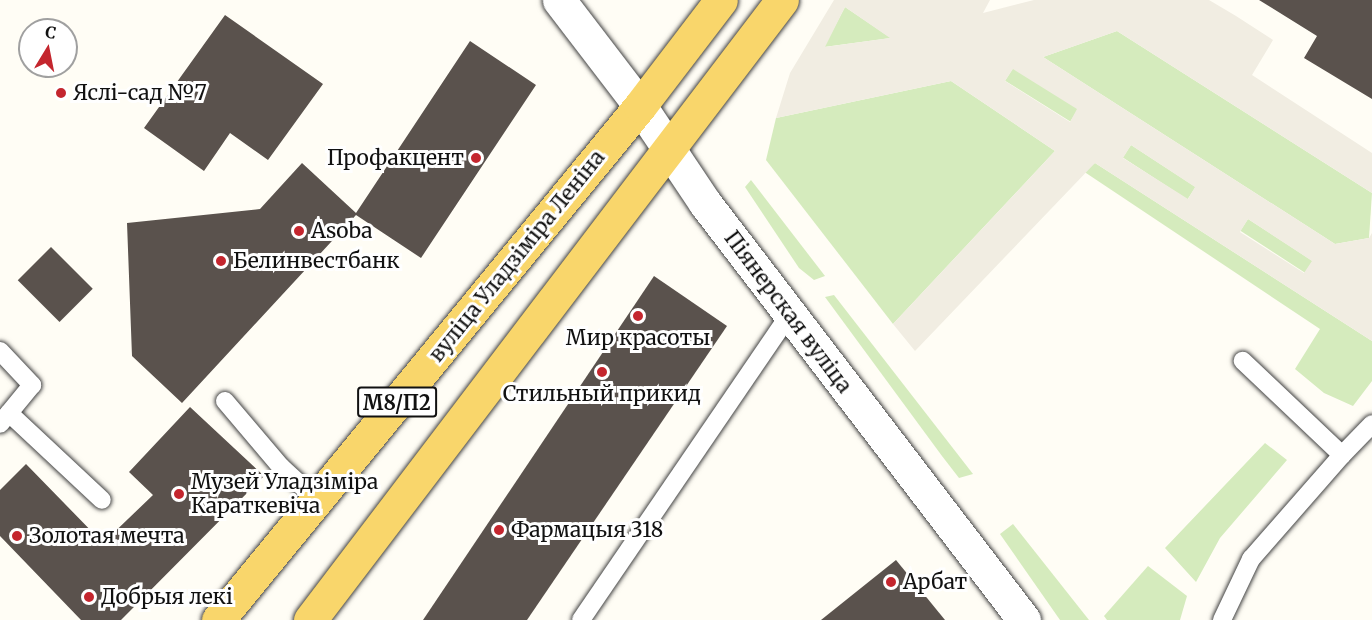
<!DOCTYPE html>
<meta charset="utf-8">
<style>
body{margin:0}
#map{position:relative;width:1372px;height:620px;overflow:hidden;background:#fffdf5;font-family:Merriweather,serif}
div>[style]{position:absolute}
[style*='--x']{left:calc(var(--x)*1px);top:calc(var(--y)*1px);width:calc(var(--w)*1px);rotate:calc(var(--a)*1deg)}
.green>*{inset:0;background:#d5ebbd;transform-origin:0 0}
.plaza>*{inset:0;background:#f1ede2}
.building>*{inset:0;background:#5a524d;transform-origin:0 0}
.roads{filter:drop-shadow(0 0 2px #444) drop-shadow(0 0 2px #444)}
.service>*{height:18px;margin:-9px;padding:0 9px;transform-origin:9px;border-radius:9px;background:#fff}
.tertiary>*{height:33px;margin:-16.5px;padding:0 16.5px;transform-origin:16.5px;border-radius:16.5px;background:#fff}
.primary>*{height:33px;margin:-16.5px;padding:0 16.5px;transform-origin:16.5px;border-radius:16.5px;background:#f9d66b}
.dots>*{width:16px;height:16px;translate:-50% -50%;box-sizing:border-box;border:3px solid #fff;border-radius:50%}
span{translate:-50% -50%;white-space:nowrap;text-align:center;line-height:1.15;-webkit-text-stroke:6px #fff;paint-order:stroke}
.shield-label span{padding:2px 4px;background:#fff;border:2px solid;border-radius:4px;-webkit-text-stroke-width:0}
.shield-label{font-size:20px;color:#111;font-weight:700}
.poi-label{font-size:21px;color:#111}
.left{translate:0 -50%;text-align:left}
.right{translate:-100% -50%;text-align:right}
.street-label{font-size:21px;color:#111}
.north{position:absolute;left:18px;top:18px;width:60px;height:60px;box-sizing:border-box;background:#fff;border:2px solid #a0a0a0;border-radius:50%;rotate:10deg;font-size:16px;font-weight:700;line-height:24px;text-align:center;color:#111}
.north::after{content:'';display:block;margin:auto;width:21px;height:27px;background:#c4262e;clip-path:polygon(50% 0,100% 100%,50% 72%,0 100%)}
</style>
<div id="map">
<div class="green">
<i style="clip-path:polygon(845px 7px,891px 38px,824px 47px)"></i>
<i style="clip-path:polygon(1117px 31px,1372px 193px,1369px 238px,1335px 244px,1043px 57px)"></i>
<i style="left:1013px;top:68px;width:77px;height:15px;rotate:32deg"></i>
<i style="clip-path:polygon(951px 81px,1055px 151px,893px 324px,766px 160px,776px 118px)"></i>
<i style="left:1131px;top:145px;width:77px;height:15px;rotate:33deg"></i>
<i style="clip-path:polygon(1095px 163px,1372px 341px,1372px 381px,1353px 406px,1324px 393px,1295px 369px,1320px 329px,1083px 171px)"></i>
<i style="clip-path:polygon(751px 180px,825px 276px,814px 280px,799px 268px,745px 187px)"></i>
<i style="left:1248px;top:219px;width:77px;height:14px;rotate:33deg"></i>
<i style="clip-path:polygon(834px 295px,973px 474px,959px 478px,942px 456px,825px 297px)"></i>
<i style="clip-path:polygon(1265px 443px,1287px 460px,1220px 538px,1196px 582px,1165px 548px)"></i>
<i style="clip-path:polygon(1013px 524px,1089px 620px,1060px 620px,1000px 534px)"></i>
<i style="clip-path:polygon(1148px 566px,1187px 596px,1180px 620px,1107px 620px,1104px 616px)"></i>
</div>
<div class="plaza">
<i style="clip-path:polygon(evenodd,834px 0,990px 0,983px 13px,1034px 0,1209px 0,1236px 16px,1273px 40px,1252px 75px,1372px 153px,1372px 193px,1117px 31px,1043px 57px,1335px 244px,1369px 238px,1372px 233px,1372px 341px,1095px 163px,915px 351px,893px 324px,1055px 151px,951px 81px,776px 118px,790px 73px,834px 0,845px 7px,890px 38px,825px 47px,845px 7px,834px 0,1013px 69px,1077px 109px,1070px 122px,1005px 81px,1013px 69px,834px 0,1131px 145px,1195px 187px,1188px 199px,1123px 158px,1131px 145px,834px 0,1248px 219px,1312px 261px,1304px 273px,1240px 232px,1248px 219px)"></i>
</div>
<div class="building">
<i style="clip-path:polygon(1259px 0,1372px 0,1372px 99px,1304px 58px,1317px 36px)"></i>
<i style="clip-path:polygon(225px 15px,323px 84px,268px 160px,230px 133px,204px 171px,144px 128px)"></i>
<i style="clip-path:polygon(470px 41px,536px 85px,421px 258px,356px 215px,182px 403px,132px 356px,127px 223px,260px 209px,302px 163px,356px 213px)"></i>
<i style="left:51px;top:247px;width:59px;height:47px;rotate:45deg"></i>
<i style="clip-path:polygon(654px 276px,727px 326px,527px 620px,423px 620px)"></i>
<i style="clip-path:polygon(190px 407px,264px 476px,121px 620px,81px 620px,0 536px,0 490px,26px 464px,103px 543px,153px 495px,129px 472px)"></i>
<i style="clip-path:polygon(896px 560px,945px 620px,821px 620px)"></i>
</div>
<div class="roads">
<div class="service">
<i style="--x:0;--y:351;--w:47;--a:46.7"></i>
<i style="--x:32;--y:385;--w:50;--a:129.4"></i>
<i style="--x:225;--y:401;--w:87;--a:49.7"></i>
<i style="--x:281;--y:467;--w:49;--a:42.5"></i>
<i style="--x:9;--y:413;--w:127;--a:43.1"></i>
<i style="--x:1342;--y:455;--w:43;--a:-45.9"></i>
<i style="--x:581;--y:620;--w:369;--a:-55.7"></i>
<i style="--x:1222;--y:620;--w:68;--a:-64.6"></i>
<i style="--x:1251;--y:559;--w:138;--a:-48.8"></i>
<i style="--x:1342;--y:455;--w:137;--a:-136.5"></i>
</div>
<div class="tertiary">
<i style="--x:559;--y:0;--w:133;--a:52.6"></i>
<i style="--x:640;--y:106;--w:117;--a:56.2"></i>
<i style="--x:705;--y:203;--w:525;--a:52.58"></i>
</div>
<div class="primary">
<i style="--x:218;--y:620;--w:665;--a:-50.61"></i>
<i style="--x:640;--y:106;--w:133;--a:-52.6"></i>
<i style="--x:310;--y:620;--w:779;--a:-52.72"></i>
</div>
</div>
<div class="dots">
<i style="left:61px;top:93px;background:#c4262e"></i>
<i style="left:476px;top:158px;background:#c4262e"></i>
<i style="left:299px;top:231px;background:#c4262e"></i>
<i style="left:221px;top:261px;background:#c4262e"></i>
<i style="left:638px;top:316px;background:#c4262e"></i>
<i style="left:602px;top:372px;background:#c4262e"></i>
<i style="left:179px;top:494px;background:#c4262e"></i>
<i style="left:499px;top:530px;background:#c4262e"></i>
<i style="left:17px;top:536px;background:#c4262e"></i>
<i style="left:891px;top:582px;background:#c4262e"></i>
<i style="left:89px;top:597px;background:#c4262e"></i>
</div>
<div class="shield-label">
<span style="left:397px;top:402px">М8/П2</span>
</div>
<div class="poi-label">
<span class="left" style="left:73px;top:93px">Яслі-сад №7</span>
<span class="right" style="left:464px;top:158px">Профакцент</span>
<span class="left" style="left:311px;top:231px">Asoba</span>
<span class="left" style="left:233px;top:261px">Белинвестбанк</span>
<span style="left:638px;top:338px">Мир красоты</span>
<span style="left:602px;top:394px">Стильный прикид</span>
<span class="left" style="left:191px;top:494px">Музей Уладзіміра<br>Караткевіча</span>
<span class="left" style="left:511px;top:530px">Фармацыя 318</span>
<span class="left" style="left:29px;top:536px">Золотая мечта</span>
<span class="left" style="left:903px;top:582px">Арбат</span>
<span class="left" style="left:101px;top:597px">Добрыя лекі</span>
</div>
<div class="street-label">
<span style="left:517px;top:256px;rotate:-51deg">вуліца Уладзіміра Леніна</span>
<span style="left:788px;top:312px;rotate:53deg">Піянерская вуліца</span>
</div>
<div class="north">С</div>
</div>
